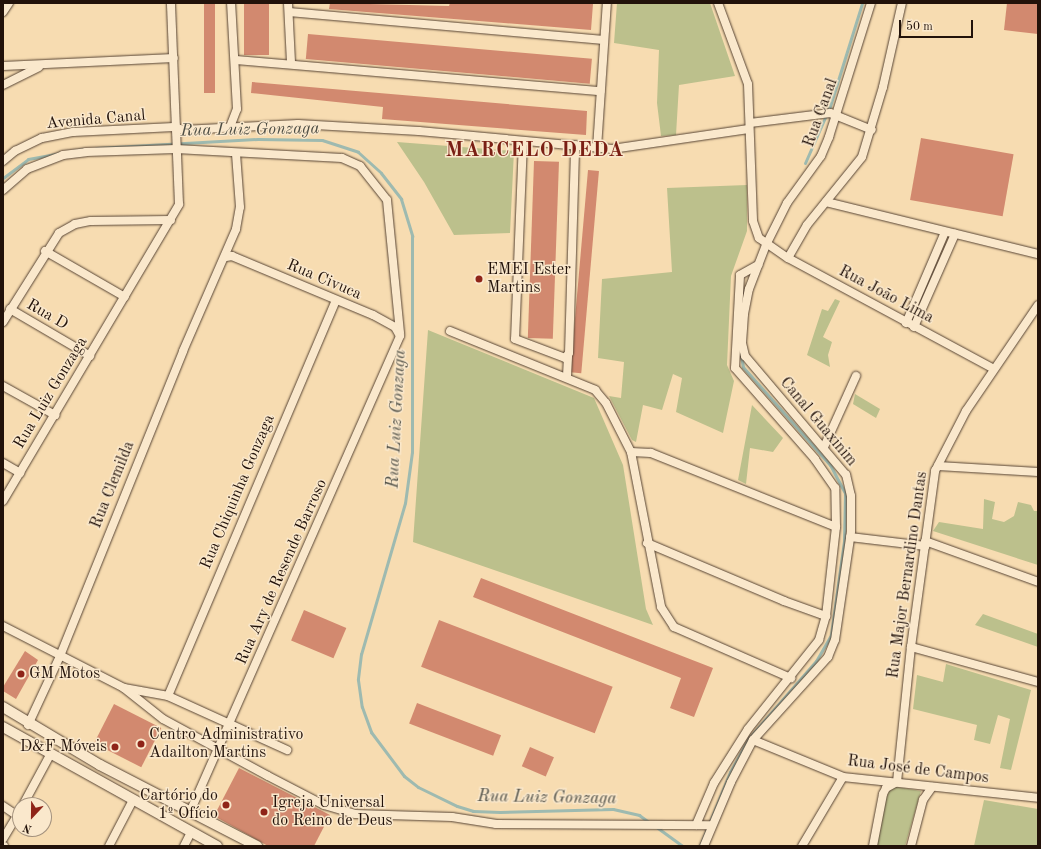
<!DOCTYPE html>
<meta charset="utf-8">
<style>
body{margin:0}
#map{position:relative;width:1041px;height:849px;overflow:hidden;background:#f7dcb1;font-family:"Old Standard TT",serif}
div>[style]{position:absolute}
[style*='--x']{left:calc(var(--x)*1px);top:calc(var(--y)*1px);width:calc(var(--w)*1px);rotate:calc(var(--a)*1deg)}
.green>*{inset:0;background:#bcc08c}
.stream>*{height:3px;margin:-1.5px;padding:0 1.5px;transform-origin:1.5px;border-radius:1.5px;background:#9ebab0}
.building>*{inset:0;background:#d2896f;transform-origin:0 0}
.roads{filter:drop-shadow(0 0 1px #574434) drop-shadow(0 0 1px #574434)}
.minor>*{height:8px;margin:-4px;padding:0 4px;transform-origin:4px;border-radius:4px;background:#fae8cc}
.tertiary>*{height:10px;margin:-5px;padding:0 5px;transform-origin:5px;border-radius:5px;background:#fae8cc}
.dots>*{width:11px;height:11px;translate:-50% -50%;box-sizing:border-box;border:2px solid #fae8cc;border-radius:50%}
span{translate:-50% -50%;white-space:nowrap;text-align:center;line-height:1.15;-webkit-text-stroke:3px #fae8cc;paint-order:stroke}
.street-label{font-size:16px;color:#22120a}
.poi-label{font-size:16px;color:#22120a}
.left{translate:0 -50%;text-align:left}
.right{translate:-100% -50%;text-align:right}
.water-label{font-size:17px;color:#4d4d44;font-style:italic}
.district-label{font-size:20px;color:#7a1f14;font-weight:700;letter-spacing:1px}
.frame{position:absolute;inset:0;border:4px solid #22120a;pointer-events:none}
.north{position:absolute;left:12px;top:797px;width:40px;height:40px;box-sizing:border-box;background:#fae8cc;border:1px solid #a4927e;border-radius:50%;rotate:202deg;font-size:11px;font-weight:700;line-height:16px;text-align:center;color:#22120a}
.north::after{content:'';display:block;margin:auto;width:14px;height:18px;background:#8f2418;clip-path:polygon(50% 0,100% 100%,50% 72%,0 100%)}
.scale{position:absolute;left:899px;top:20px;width:74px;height:18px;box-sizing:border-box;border:2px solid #22120a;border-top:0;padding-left:5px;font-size:12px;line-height:14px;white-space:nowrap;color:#22120a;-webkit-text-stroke:3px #fae8cc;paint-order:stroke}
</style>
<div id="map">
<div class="green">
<i style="clip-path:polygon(617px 3px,710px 3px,735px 76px,679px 85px,676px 135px,661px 136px,657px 103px,659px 50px,614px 43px)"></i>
<i style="clip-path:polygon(397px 142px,514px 151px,510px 233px,454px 235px,424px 182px)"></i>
<i style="clip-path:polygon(747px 185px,747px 231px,731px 276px,727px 365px,734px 381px,723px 433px,676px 412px,682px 378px,673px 374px,662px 410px,643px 405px,636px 442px,632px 440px,609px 396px,621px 398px,624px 362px,598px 358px,602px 279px,672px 272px,667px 188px)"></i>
<i style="clip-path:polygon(835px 299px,840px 301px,823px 337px,832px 342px,828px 355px,830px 367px,807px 355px,822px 309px,828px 311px)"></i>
<i style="clip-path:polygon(428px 330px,594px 398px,623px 465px,646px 609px,653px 625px,413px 542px)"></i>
<i style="clip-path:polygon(855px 394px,880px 409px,876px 418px,853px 404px)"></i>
<i style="clip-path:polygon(752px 405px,783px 438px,773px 452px,750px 448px,746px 484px,738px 480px)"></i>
<i style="clip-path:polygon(984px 499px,995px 502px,992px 519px,1004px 522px,1014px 516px,1018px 502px,1031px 505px,1034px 511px,1038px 511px,1038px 565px,933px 531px,939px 522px,983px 529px)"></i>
<i style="clip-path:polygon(983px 614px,1038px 634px,1038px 647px,975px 625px)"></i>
<i style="clip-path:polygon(946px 664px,1031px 690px,1011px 770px,1000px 768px,1010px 719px,998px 715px,990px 744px,974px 740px,977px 725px,913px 709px,917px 675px,943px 682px)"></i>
<i style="clip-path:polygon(891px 786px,921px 791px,905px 846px,877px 846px,886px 799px)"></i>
<i style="clip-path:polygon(984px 800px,1038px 809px,1038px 846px,974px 846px)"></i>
</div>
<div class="stream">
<i style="--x:96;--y:148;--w:162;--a:-3.2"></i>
<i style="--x:258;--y:139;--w:64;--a:0.9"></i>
<i style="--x:322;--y:140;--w:38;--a:18"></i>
<i style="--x:358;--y:152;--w:31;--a:42"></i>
<i style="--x:381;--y:173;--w:33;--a:52"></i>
<i style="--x:401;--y:199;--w:39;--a:73"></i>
<i style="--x:412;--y:236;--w:216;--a:90"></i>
<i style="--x:412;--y:452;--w:51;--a:97.8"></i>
<i style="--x:405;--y:503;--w:157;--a:106.2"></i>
<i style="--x:361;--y:654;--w:26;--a:97"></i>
<i style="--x:358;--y:680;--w:27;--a:82"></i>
<i style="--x:362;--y:707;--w:27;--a:70"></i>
<i style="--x:371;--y:732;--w:55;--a:53.1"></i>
<i style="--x:404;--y:776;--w:18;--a:38"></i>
<i style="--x:418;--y:787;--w:43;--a:26"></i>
<i style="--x:457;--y:806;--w:17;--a:17"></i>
<i style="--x:473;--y:811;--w:27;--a:2"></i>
<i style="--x:500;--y:812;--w:113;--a:-1.5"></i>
<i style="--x:613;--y:809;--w:27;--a:13"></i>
<i style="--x:639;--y:815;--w:14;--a:36"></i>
<i style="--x:805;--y:163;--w:62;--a:-66.3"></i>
<i style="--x:830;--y:106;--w:108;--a:-72.7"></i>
<i style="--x:3;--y:178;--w:31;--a:-37"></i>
<i style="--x:28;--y:159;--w:56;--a:-10.3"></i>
<i style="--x:743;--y:300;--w:10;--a:-84"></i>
<i style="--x:655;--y:826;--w:34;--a:36"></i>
<i style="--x:700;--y:846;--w:80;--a:-67.9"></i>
<i style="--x:730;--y:772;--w:39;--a:-61"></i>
<i style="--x:749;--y:738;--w:102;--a:-49"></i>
<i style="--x:816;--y:661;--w:30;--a:-60"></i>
<i style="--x:831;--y:635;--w:95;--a:-82.1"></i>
<i style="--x:844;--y:541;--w:48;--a:-88.8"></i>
<i style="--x:845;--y:493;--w:32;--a:-118"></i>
<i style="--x:830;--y:465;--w:131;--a:-131.6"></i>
<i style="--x:743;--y:367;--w:17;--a:-100"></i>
</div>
<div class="building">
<i style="left:204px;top:3px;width:11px;height:90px"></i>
<i style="left:244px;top:3px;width:25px;height:52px"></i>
<i style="clip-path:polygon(330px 3px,449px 6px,450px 3px,593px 4px,591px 30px,329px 9px)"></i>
<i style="clip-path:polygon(1007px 3px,1038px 3px,1038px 34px,1004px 30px)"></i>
<i style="left:308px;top:34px;width:285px;height:25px;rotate:5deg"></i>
<i style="clip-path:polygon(252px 82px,587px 111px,586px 135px,382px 119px,383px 107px,251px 93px)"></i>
<i style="left:921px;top:138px;width:94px;height:63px;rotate:10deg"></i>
<i style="left:534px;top:161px;width:25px;height:177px;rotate:2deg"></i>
<i style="left:588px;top:170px;width:11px;height:203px;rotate:5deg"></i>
<i style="clip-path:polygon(481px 578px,713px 668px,694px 717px,670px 708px,681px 678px,473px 597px)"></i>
<i style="left:304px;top:610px;width:46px;height:33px;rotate:23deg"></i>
<i style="left:439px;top:620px;width:186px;height:50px;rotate:21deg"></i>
<i style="clip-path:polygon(25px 651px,38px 660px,16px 699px,3px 691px,3px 687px)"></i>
<i style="left:417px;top:703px;width:90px;height:22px;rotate:21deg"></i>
<i style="left:114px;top:704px;width:53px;height:44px;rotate:27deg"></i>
<i style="left:530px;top:747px;width:26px;height:21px;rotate:23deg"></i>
<i style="clip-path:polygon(239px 768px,330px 815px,314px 846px,268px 846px,214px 816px)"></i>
</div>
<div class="roads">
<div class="minor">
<i style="--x:288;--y:3;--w:60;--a:87.1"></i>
<i style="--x:718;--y:3;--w:86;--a:69.7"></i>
<i style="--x:748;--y:84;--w:137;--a:87.9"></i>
<i style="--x:753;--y:221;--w:18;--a:71"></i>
<i style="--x:759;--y:238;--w:35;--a:35"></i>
<i style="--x:788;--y:258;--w:234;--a:28.3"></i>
<i style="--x:3;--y:12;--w:11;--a:-56"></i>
<i style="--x:289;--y:12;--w:316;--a:5.1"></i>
<i style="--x:236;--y:60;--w:366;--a:4.9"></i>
<i style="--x:3;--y:66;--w:171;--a:-2.7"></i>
<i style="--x:3;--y:85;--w:40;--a:-26.6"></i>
<i style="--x:750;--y:123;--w:81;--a:-7.1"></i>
<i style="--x:830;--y:113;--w:45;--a:22"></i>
<i style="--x:230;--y:127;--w:19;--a:-69"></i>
<i style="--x:237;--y:109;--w:106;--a:-93.2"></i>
<i style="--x:523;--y:141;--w:198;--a:92.3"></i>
<i style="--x:515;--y:339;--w:53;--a:20.8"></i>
<i style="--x:565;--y:358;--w:6;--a:-51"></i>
<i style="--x:569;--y:353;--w:208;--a:-88.3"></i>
<i style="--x:597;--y:148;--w:145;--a:-86.1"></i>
<i style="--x:3;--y:161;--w:16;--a:-40"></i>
<i style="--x:15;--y:151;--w:30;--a:-26"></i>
<i style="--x:42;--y:138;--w:32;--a:-11"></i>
<i style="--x:73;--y:132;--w:101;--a:-2.8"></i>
<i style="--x:174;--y:127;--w:9;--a:18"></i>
<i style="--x:183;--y:130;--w:115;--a:-3"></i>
<i style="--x:298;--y:124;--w:121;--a:3.3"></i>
<i style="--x:419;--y:131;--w:194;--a:5.3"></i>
<i style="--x:612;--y:149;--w:138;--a:-8.3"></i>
<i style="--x:3;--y:190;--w:32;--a:-41"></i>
<i style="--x:27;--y:169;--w:39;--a:-21"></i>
<i style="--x:63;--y:155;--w:23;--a:-7"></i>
<i style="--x:86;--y:152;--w:90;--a:-1.9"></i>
<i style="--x:176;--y:149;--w:166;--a:3.1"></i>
<i style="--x:342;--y:158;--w:20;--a:24"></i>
<i style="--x:360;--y:166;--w:43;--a:51.5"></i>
<i style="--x:387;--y:200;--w:134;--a:84.4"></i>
<i style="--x:826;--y:202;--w:218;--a:13.8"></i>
<i style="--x:45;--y:251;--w:92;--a:29.9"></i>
<i style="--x:788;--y:258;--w:38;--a:-60"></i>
<i style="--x:807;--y:225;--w:87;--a:-51"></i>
<i style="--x:862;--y:157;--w:73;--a:-73.3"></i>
<i style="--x:883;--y:87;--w:86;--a:-77.3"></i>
<i style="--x:10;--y:309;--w:93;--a:30.4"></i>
<i style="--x:3;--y:322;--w:105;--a:-57.8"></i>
<i style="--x:59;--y:233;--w:18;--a:-29"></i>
<i style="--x:75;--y:224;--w:16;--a:-11"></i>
<i style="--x:91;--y:221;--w:80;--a:-0.7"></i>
<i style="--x:906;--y:323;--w:99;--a:-66.8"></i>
<i style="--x:914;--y:327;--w:102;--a:-66.2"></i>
<i style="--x:450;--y:331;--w:157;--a:22.1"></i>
<i style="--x:595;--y:390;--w:17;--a:50"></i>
<i style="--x:606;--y:403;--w:55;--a:63"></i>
<i style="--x:631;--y:452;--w:158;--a:79"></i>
<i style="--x:661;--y:607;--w:24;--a:57"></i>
<i style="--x:674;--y:627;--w:128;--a:23.6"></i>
<i style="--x:567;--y:376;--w:20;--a:-87"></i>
<i style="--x:3;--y:386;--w:60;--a:29.1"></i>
<i style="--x:824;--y:447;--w:78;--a:-65.7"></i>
<i style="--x:631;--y:452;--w:20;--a:3"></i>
<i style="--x:651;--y:453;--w:199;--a:21.8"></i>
<i style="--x:3;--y:463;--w:20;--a:30"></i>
<i style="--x:938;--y:466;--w:100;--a:3.4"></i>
<i style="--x:3;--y:501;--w:345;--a:-59.3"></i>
<i style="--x:179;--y:204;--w:201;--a:-92.3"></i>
<i style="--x:850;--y:537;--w:76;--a:6.8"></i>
<i style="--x:925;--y:541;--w:120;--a:19.9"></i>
<i style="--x:647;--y:543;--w:149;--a:22.9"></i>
<i style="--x:784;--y:601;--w:45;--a:19.7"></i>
<i style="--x:3;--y:626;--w:136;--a:27.1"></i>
<i style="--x:124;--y:688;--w:50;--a:38.5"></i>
<i style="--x:163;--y:719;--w:119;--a:28.5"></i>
<i style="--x:268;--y:776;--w:63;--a:27.4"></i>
<i style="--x:324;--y:805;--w:32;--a:16"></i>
<i style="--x:355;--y:814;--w:97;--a:1.8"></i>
<i style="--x:452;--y:817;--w:45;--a:9"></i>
<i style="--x:496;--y:824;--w:216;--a:0.3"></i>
<i style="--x:911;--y:647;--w:132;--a:15.4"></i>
<i style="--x:124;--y:688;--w:45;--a:10.3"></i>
<i style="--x:168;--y:696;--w:131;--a:24.4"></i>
<i style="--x:168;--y:696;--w:430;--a:-67"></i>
<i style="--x:28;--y:725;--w:76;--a:-65.1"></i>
<i style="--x:60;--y:656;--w:329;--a:-68"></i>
<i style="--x:183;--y:351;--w:133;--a:-66.5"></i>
<i style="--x:236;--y:229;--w:22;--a:-80"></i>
<i style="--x:240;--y:207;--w:53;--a:-94.3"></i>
<i style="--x:753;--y:740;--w:97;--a:22.3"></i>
<i style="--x:843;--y:777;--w:196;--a:6.1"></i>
<i style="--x:23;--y:805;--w:57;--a:-61.6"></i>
<i style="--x:3;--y:806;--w:18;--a:34"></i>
<i style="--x:190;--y:812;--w:520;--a:-66.19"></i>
<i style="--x:400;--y:336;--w:10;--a:-119"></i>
<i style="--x:395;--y:327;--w:25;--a:-151"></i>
<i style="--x:373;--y:315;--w:153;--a:-157.3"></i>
<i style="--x:232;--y:256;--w:6;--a:171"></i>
<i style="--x:696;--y:825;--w:46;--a:-66.8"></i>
<i style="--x:714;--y:783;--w:64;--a:-57.8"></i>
<i style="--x:748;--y:729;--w:114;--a:-51.4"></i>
<i style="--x:819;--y:640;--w:25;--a:-74"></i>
<i style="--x:826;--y:616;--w:90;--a:-83.6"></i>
<i style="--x:836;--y:527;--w:39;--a:-91"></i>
<i style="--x:835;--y:488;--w:35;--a:-125"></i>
<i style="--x:815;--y:459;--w:121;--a:-131.3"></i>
<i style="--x:735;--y:368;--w:93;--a:-86.9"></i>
<i style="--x:740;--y:275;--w:21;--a:-29"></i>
<i style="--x:3;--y:839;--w:33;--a:-59"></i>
<i style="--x:3;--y:846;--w:1;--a:0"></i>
<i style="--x:109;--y:846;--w:52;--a:-62.4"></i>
<i style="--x:184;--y:846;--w:16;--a:-63"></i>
<i style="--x:704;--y:846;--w:69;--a:-67.1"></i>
<i style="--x:731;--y:782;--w:47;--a:-62.4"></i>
<i style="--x:753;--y:740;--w:112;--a:-47.9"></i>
<i style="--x:828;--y:657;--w:18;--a:-68"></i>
<i style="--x:835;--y:640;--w:110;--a:-81.6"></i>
<i style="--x:851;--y:531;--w:35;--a:-90"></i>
<i style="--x:851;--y:496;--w:22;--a:-103"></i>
<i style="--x:846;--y:475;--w:156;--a:-130.3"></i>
<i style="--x:745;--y:356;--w:13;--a:-103"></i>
<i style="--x:742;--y:343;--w:29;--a:-86"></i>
<i style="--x:744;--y:314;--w:25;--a:-79"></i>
<i style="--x:749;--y:289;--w:47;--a:-68.9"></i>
<i style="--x:766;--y:245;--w:47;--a:-63.4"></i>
<i style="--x:787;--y:203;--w:58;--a:-54.1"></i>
<i style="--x:821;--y:156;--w:21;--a:-67"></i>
<i style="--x:829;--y:137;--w:140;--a:-72.6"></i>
<i style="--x:802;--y:846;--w:80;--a:-59.3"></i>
<i style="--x:873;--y:846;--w:53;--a:-79.1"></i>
<i style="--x:883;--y:794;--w:7;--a:-63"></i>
<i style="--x:886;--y:788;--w:13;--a:-29"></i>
<i style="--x:897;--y:782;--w:136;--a:-84.1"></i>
<i style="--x:911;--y:647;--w:178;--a:-82.2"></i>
<i style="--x:935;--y:471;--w:68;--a:-62.7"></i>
<i style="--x:966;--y:411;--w:128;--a:-55.8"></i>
<i style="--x:911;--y:846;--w:48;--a:-75.4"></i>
<i style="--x:923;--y:800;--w:16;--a:-55"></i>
</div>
<div class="tertiary">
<i style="--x:3;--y:707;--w:113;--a:30.9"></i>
<i style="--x:100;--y:765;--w:177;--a:27.3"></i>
<i style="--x:3;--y:727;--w:245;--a:29.1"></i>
</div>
</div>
<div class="dots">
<i style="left:479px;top:279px;background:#8f2418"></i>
<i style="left:21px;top:674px;background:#8f2418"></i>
<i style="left:141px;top:744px;background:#8f2418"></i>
<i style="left:115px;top:747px;background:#8f2418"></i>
<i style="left:226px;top:805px;background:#8f2418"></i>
<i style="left:264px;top:812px;background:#8f2418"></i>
</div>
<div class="street-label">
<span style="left:821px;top:113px;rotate:-70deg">Rua Canal</span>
<span style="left:96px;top:120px;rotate:-5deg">Avenida Canal</span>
<span style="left:324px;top:280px;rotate:23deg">Rua Civuca</span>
<span style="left:886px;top:295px;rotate:28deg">Rua João Lima</span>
<span style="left:47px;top:315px;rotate:30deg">Rua D</span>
<span style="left:51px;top:393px;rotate:-59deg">Rua Luiz Gonzaga</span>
<span style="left:818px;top:422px;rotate:50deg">Canal Guaxinim</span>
<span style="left:113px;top:485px;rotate:-68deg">Rua Clemilda</span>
<span style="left:238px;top:492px;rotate:-67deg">Rua Chiquinha Gonzaga</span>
<span style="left:282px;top:572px;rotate:-66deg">Rua Ary de Resende Barroso</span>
<span style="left:908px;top:575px;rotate:-82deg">Rua Major Bernardino Dantas</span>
<span style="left:918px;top:770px;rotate:7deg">Rua José de Campos</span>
</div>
<div class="poi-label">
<span class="left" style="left:487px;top:279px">EMEI Ester<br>Martins</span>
<span class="left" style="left:29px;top:674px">GM Motos</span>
<span class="left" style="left:149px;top:744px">Centro Administrativo<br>Adailton Martins</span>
<span class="right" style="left:107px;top:747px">D&amp;F Móveis</span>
<span class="right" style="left:218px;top:805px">Cartório do<br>1º Ofício</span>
<span class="left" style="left:272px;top:812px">Igreja Universal<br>do Reino de Deus</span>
</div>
<div class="water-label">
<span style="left:250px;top:130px;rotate:-1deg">Rua Luiz Gonzaga</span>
<span style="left:397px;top:419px;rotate:-87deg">Rua Luiz Gonzaga</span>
<span style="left:547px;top:798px;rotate:1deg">Rua Luiz Gonzaga</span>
</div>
<div class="district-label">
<span style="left:535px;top:151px">MARCELO DEDA</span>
</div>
<div class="frame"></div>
<div class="north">N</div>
<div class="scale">50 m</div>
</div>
